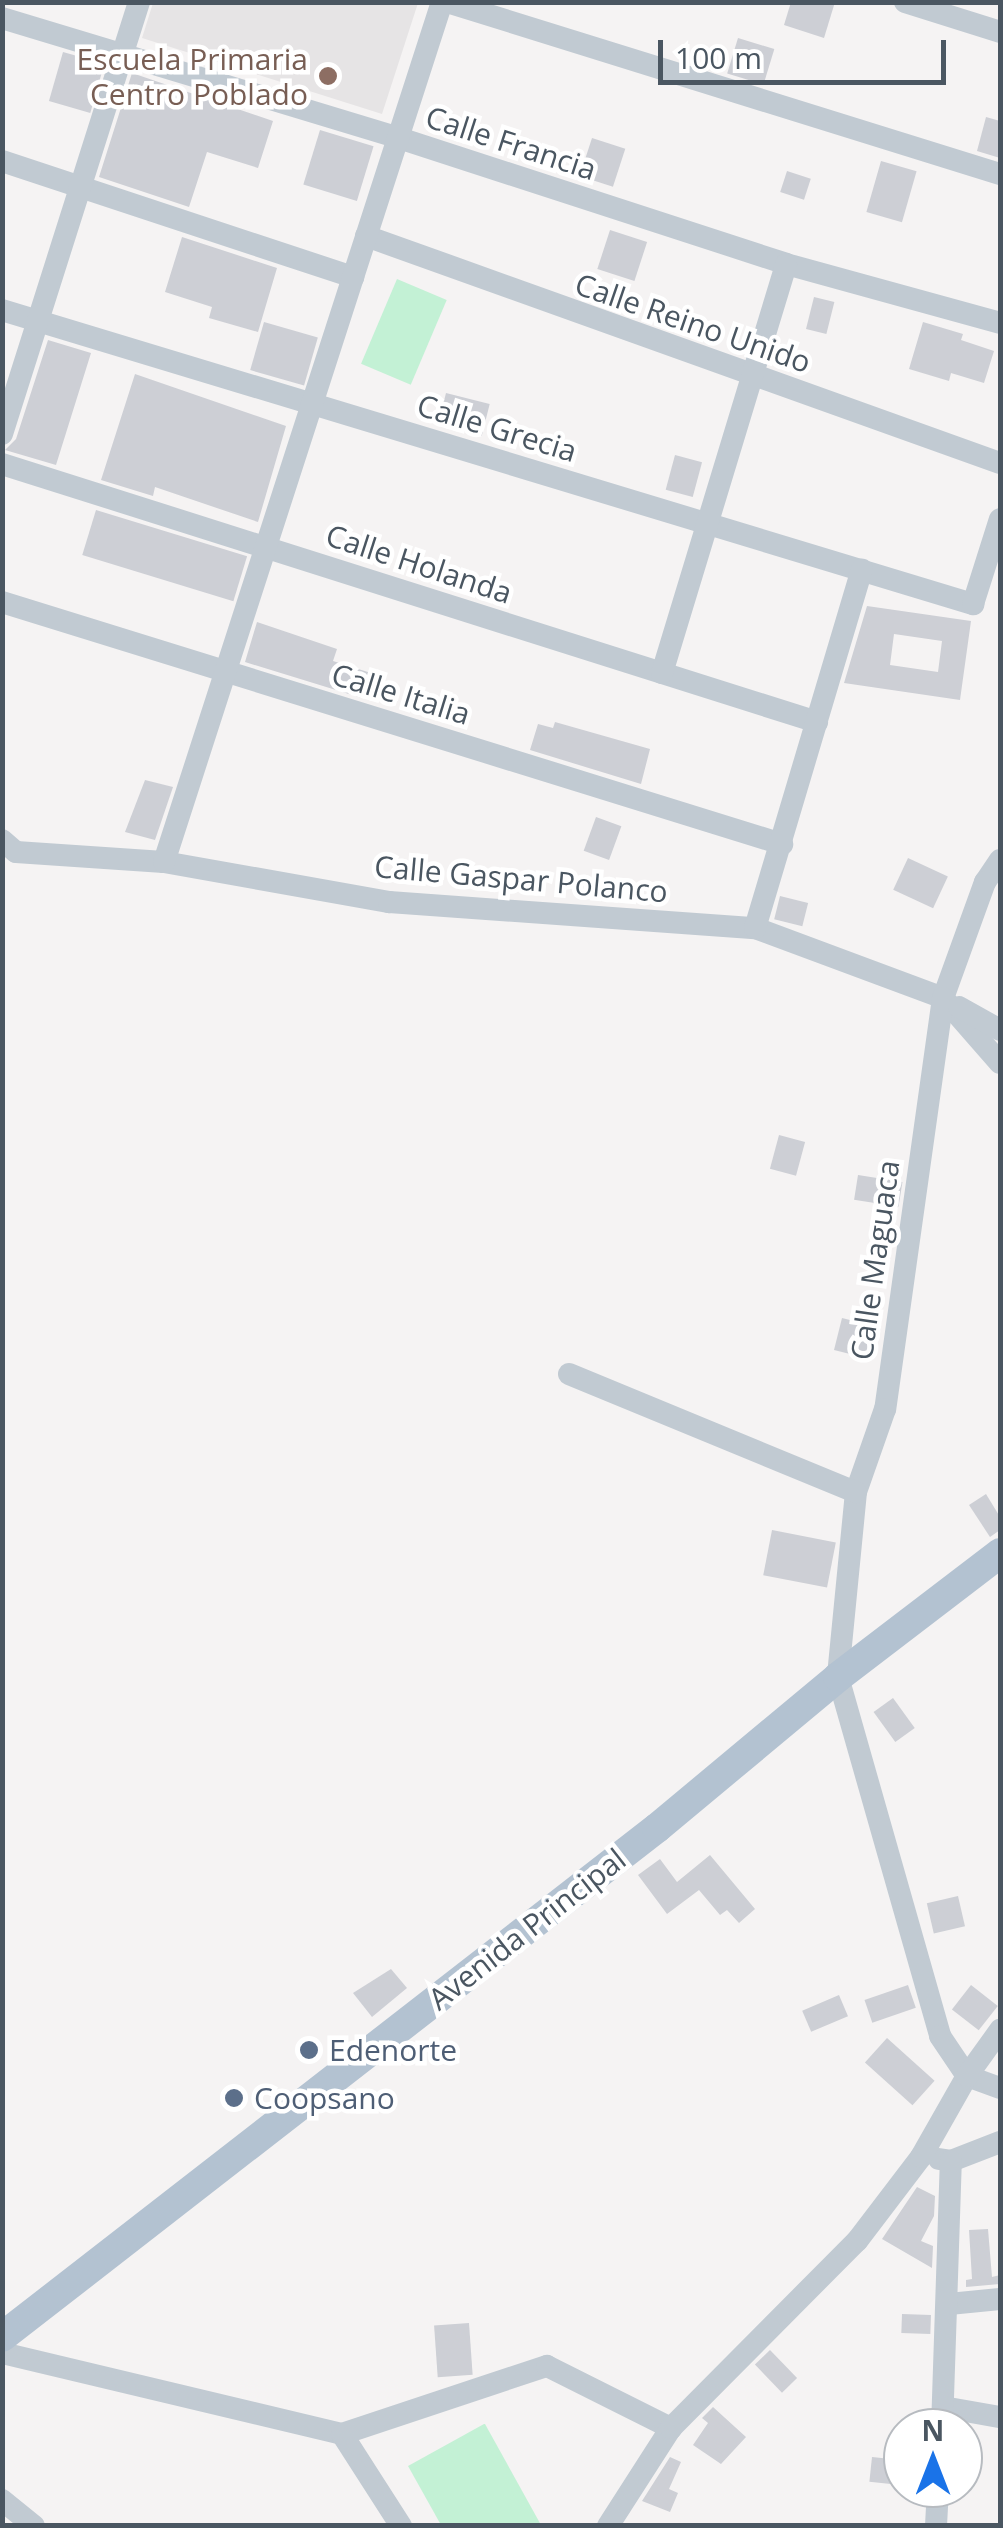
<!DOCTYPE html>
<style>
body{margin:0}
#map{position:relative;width:1003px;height:2528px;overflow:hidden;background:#f5f3f3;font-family:"Open Sans",sans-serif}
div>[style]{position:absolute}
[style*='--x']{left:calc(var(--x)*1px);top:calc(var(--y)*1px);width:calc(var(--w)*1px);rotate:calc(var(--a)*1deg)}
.education>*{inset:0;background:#e6e4e5}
.green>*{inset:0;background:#c3f1d5;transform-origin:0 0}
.building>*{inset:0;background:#cdcfd5;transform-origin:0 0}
.minor>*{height:22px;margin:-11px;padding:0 11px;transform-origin:11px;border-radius:11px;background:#c1cad2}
.major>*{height:30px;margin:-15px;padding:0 15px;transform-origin:15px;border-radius:15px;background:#b3c2d1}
.dots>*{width:28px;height:28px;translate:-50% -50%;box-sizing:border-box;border:5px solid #fff;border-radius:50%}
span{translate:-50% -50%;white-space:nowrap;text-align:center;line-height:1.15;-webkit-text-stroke:9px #fff;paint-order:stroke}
.education-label{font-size:30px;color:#785e54}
.right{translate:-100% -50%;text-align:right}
.street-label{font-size:30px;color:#4a5661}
.service-label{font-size:30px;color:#4e5e75}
.left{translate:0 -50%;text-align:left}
.frame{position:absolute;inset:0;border:5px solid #4a5661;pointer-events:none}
.north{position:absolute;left:883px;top:2408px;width:100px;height:100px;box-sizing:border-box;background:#fff;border:2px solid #b7bbc0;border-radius:50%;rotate:0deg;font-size:28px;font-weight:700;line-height:40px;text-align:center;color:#4a5661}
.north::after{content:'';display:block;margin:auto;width:35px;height:45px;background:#1a73e8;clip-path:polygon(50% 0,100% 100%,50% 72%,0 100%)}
.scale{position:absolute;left:658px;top:40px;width:288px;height:45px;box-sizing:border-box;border:5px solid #4a5661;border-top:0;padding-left:12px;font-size:30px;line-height:35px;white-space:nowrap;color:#4a5661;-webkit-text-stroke:8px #fff;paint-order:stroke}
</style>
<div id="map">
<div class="education">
<i style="clip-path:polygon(153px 3px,153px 2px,418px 3px,382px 114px,142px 38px)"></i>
</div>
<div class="green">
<i style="left:397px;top:279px;width:54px;height:92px;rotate:23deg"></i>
<i style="clip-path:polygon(484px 2424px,485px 2424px,541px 2525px,441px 2525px,408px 2466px)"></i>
</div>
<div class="building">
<i style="clip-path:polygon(791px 2px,835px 2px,824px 38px,784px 25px)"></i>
<i style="left:738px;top:38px;width:38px;height:37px;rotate:17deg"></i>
<i style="left:63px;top:52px;width:43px;height:51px;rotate:16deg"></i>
<i style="clip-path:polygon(132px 73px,273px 121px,258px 168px,207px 152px,189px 207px,99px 177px)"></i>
<i style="clip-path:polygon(986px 117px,1000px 121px,1000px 158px,977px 151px)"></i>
<i style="left:320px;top:130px;width:56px;height:57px;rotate:17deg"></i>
<i style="left:592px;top:138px;width:35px;height:40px;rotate:18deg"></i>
<i style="left:881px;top:161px;width:37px;height:53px;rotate:16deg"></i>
<i style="left:787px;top:171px;width:25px;height:22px;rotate:18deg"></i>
<i style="left:610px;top:230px;width:39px;height:41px;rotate:18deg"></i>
<i style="clip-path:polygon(182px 237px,277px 268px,258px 332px,209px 318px,212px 307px,165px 292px)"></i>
<i style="left:814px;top:297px;width:21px;height:33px;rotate:14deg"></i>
<i style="left:264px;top:322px;width:56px;height:50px;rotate:16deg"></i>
<i style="clip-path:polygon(923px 322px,963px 334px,961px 340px,994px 351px,984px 383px,951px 373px,949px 381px,909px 369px)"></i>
<i style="clip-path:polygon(48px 340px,91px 353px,56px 465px,5px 450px,16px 439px)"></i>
<i style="clip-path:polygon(135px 374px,286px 426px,258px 522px,155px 487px,153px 496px,101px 480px)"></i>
<i style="left:446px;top:393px;width:45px;height:33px;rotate:14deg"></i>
<i style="left:675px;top:455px;width:28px;height:36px;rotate:15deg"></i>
<i style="left:96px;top:510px;width:158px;height:47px;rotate:17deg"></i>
<i style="clip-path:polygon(evenodd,867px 606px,971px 621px,960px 700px,844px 683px,867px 606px,894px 634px,942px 641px,938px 672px,890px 665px,894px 634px)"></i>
<i style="clip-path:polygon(257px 622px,337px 649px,333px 661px,371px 673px,362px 698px,245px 662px)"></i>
<i style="clip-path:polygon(555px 722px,650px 749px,641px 784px,530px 750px,538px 724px,553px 728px)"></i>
<i style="clip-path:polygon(145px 780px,173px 787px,155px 840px,125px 832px)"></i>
<i style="left:596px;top:817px;width:27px;height:36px;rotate:20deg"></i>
<i style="left:908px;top:858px;width:44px;height:35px;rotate:25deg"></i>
<i style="left:780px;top:896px;width:29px;height:24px;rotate:14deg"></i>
<i style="left:779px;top:1135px;width:27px;height:35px;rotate:15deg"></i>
<i style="left:858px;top:1175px;width:45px;height:25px;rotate:9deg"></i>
<i style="left:842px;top:1318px;width:40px;height:33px;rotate:14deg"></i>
<i style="clip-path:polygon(986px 1494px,1000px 1517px,1000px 1530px,990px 1537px,969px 1505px)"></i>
<i style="left:772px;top:1530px;width:65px;height:46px;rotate:11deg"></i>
<i style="left:893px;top:1698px;width:37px;height:24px;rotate:54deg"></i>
<i style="clip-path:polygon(710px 1855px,755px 1909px,739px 1923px,727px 1910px,720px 1915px,699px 1890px,667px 1914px,638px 1875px,660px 1859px,677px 1882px)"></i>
<i style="left:958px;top:1896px;width:31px;height:32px;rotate:77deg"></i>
<i style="clip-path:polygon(391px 1969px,407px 1988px,372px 2017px,353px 1993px)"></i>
<i style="left:908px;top:1985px;width:24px;height:46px;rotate:71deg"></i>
<i style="left:971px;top:1985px;width:34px;height:31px;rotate:38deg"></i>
<i style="left:839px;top:1995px;width:23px;height:40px;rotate:67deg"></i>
<i style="left:887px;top:2038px;width:64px;height:33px;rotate:42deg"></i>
<i style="clip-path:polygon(917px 2187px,935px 2196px,934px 2216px,921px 2241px,933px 2246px,932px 2268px,882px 2239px)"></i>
<i style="clip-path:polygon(988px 2229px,992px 2277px,1000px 2275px,1000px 2284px,966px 2287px,966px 2280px,972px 2279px,969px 2230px)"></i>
<i style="left:902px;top:2314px;width:29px;height:19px;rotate:2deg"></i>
<i style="left:469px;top:2323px;width:52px;height:35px;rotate:86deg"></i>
<i style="left:770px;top:2350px;width:39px;height:21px;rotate:46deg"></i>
<i style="clip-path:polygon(713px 2407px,746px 2437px,721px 2464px,693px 2445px,708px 2423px,702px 2418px)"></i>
<i style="clip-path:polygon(670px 2457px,681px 2462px,669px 2489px,678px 2493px,670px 2512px,642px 2501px)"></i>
<i style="left:872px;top:2457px;width:31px;height:25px;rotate:6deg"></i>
</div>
<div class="minor">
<i style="--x:447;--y:2;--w:579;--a:17.28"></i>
<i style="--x:905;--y:2;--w:100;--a:17.5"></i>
<i style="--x:2;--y:18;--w:415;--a:16.8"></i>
<i style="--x:399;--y:138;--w:407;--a:18"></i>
<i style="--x:786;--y:264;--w:222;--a:15.4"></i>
<i style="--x:2;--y:161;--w:370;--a:18.3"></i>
<i style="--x:366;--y:236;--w:673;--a:19.7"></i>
<i style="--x:2;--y:310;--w:1015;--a:16.85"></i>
<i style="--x:973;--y:604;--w:89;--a:-72.4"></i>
<i style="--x:2;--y:434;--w:453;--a:-72.4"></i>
<i style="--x:2;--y:464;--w:855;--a:17.57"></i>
<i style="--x:2;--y:602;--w:817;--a:17.24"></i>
<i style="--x:662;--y:673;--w:427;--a:-73.1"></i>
<i style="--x:2;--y:840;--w:18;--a:41"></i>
<i style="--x:16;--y:852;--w:148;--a:3.9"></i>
<i style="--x:164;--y:862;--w:229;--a:10.1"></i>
<i style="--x:389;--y:902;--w:367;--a:4.1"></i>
<i style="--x:755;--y:928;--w:201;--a:20.4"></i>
<i style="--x:943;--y:998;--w:86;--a:48.8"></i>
<i style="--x:1000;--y:860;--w:27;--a:124"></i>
<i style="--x:985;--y:882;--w:123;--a:109.9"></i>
<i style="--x:943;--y:998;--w:415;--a:98"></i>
<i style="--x:885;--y:1409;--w:88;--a:109.3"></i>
<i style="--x:856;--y:1492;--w:186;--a:95.6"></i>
<i style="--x:838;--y:1677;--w:373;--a:74.1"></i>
<i style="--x:940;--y:2036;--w:48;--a:56"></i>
<i style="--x:967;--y:2076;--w:35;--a:20"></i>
<i style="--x:164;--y:862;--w:904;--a:-72.09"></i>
<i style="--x:755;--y:928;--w:374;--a:-73.4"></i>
<i style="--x:959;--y:1007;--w:47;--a:29.3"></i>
<i style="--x:569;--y:1374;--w:310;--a:22.4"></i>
<i style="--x:939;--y:2159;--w:12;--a:9"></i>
<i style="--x:951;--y:2161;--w:53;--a:-21.2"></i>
<i style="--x:949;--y:2304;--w:51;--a:-5.6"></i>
<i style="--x:2;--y:2353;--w:350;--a:13.4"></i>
<i style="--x:943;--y:2407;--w:58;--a:10"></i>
<i style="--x:942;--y:2428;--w:267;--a:-88.1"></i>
<i style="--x:2;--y:2500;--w:41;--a:39.1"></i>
<i style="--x:401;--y:2526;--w:109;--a:-122.7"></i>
<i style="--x:342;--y:2434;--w:216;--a:-18.4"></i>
<i style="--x:547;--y:2366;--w:139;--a:26.6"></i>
<i style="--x:608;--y:2526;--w:117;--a:-57.3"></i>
<i style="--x:671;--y:2428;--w:264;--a:-45.2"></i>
<i style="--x:857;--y:2241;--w:106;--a:-52.7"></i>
<i style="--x:921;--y:2157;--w:93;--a:-60.4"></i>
<i style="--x:967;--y:2076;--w:57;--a:-54.3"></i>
<i style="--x:936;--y:2526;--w:38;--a:-87"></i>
</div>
<div class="major">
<i style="--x:2;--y:2337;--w:830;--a:-37.85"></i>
<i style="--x:657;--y:1828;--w:236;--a:-39.8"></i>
<i style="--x:838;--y:1677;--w:204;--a:-37.4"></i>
</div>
<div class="dots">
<i style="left:328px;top:76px;background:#8d6e63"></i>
<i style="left:309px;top:2050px;background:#5c6f8a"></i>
<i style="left:234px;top:2098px;background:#5c6f8a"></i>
</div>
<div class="education-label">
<span class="right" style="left:308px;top:76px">Escuela Primaria<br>Centro Poblado</span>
</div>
<div class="street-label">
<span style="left:511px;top:143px;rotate:18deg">Calle Francia</span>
<span style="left:693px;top:323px;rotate:19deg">Calle Reino Unido</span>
<span style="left:497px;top:428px;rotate:17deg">Calle Grecia</span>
<span style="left:419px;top:564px;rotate:18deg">Calle Holanda</span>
<span style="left:401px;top:694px;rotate:17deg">Calle Italia</span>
<span style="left:521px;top:879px;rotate:5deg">Calle Gaspar Polanco</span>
<span style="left:875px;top:1260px;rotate:-82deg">Calle Maguaca</span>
<span style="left:527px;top:1929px;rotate:-38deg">Avenida Principal</span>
</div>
<div class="service-label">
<span class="left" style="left:329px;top:2050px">Edenorte</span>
<span class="left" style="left:254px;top:2098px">Coopsano</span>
</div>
<div class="frame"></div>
<div class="north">N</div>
<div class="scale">100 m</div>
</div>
